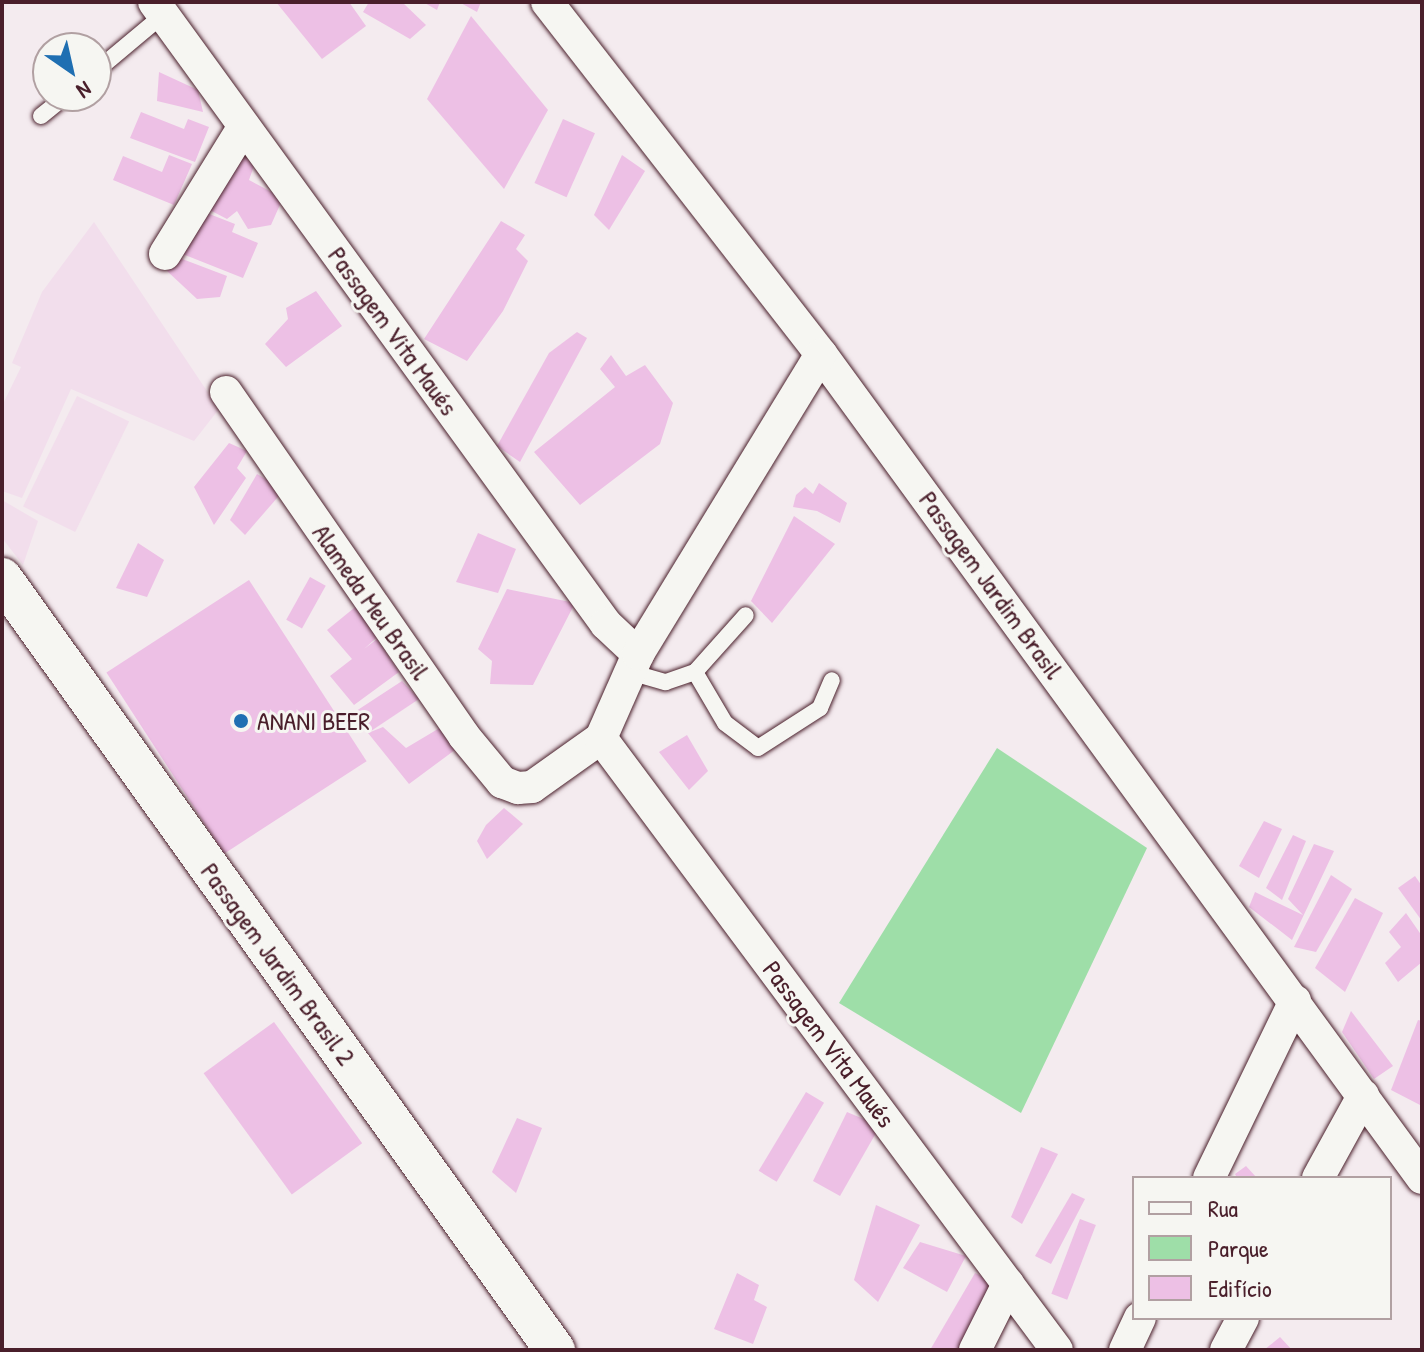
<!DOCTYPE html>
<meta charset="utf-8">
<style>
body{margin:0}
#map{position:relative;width:1424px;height:1352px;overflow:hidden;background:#f4ebef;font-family:"Patrick Hand",sans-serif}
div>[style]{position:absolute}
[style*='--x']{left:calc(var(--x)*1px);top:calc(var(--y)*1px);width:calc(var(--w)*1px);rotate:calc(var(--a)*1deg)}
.built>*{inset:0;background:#f2deec;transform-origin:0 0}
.green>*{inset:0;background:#9edea8}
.building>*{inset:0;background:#edc0e5;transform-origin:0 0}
.roads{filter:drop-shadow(0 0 2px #4a1f2b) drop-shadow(0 0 2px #4a1f2b)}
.service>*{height:16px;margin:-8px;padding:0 8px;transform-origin:8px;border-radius:8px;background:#f6f6f2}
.minor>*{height:32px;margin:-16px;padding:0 16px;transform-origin:16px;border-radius:16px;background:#f6f6f2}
.tertiary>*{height:40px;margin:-20px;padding:0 20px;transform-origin:20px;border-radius:20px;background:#f6f6f2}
.dots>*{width:22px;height:22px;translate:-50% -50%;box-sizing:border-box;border:4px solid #f6f6f2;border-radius:50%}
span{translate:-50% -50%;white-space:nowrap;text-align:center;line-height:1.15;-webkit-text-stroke:6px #f6f6f2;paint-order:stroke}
.street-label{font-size:26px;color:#4a1f2b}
.poi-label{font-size:26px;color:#4a1f2b}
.left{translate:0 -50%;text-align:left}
.frame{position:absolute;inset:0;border:4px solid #4a1f2b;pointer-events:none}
.legend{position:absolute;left:1132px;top:1176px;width:260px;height:144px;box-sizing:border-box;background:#f6f6f2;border:2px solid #b1a0a2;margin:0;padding:10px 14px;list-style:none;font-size:24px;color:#4a1f2b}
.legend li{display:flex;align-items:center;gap:16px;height:40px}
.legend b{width:40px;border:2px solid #b1a0a2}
.north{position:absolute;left:32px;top:32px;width:80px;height:80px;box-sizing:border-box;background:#f6f6f2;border:2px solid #b1a0a2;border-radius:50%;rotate:146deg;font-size:22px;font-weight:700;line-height:32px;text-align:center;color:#4a1f2b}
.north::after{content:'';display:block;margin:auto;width:28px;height:36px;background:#1f6fb2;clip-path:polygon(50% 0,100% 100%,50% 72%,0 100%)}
</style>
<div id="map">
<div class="built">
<i style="clip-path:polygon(94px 222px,219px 409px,194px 441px,71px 389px,22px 498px,2px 491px,2px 406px,21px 367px,12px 363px,42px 292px)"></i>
<i style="left:77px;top:396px;width:58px;height:123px;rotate:26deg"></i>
<i style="clip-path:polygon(2px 500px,38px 521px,23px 565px,2px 538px)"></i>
</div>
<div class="green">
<i style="clip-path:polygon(997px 748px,1147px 848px,1021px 1113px,839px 1003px)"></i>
</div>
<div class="building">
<i style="clip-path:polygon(276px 2px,349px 2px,366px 26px,322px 59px)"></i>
<i style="clip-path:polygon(369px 2px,402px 2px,426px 25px,410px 39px,363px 12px)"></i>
<i style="clip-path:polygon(423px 2px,440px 2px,437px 10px)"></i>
<i style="clip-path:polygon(459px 2px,481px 2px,477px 12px)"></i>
<i style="clip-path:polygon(471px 16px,548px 110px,504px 189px,427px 99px)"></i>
<i style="clip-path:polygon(159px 72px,198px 90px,203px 112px,157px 101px)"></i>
<i style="clip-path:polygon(141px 112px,184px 129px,188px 119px,209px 127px,195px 162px,130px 138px)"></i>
<i style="left:563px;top:119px;width:35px;height:70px;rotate:24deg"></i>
<i style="clip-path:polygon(240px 151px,254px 166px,249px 180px,283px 198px,271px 225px,248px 229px,237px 211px,227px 219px,204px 207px)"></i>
<i style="clip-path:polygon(169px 155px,192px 164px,174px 205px,113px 180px,123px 156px,162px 172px)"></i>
<i style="clip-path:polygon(622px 155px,645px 171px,609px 230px,594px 215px)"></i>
<i style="clip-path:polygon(199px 210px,235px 224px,232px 232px,258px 243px,243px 278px,180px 253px)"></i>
<i style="clip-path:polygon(501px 221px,525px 235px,516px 249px,528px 261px,503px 311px,467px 361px,424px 339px)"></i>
<i style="clip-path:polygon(177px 257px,227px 276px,220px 297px,197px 299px,167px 271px)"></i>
<i style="clip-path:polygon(316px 291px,342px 326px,286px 367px,265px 344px,288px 319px,286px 308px)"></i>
<i style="clip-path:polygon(577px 332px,587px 338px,520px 462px,497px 446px,549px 353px)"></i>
<i style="clip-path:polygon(611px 355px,626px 376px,645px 365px,673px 403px,660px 444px,580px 505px,534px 452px,615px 387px,600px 369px)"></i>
<i style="clip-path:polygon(229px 443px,247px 451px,237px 468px,246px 478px,214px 525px,194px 487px)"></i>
<i style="clip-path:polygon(257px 474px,284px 490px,245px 535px,230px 520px)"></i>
<i style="clip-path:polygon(819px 483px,847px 503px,840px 523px,817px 511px,793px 507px,796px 495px,805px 487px,813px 494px)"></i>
<i style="clip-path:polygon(794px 516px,835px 544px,772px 623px,751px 601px)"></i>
<i style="clip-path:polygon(478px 533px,516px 549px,498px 593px,456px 582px)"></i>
<i style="clip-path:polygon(138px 543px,164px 560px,147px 597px,116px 588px)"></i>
<i style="left:310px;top:577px;width:18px;height:49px;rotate:29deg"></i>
<i style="left:249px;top:580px;width:216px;height:170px;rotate:57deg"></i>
<i style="clip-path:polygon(507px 589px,575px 603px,533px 685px,490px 684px,492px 661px,478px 649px)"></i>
<i style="clip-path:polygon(359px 604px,383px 632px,364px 649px,377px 639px,399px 672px,354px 705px,330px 676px,352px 659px,327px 630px)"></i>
<i style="clip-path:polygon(402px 681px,419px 699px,368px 733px,350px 715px)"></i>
<i style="clip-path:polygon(448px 723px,463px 744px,409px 784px,368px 733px,383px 727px,406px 748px)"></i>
<i style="clip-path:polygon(687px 735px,708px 771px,689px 790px,659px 752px)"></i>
<i style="clip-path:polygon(504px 808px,523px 824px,487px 859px,477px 841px,486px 825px)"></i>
<i style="clip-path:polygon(1264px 821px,1282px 829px,1259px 878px,1239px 866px)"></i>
<i style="clip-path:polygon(1293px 835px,1306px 841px,1282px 900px,1266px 888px)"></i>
<i style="clip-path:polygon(1314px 844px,1334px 851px,1292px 940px,1249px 907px,1255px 892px,1303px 915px,1288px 899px)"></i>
<i style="clip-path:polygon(1331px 875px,1352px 889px,1316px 952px,1294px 947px)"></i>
<i style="clip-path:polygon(1415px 876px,1422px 886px,1422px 921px,1398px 888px)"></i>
<i style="clip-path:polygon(1355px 898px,1383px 913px,1345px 992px,1315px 968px)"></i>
<i style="clip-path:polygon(1406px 913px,1422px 936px,1422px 962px,1398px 982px,1385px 963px,1401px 947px,1389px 932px)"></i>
<i style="clip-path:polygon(1351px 1011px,1393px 1066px,1374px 1079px,1342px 1032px)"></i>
<i style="clip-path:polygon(1418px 1020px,1422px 1021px,1422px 1106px,1391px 1090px)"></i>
<i style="left:274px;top:1022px;width:150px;height:87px;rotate:54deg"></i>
<i style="left:806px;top:1092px;width:21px;height:92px;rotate:31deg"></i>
<i style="clip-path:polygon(847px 1112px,880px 1126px,840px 1196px,813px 1181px)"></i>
<i style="clip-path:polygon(517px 1118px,542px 1128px,516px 1193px,492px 1172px)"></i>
<i style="clip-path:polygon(1041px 1147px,1058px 1154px,1022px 1224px,1011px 1217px)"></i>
<i style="clip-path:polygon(1246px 1166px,1257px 1178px,1237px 1178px,1235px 1174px)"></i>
<i style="clip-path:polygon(1072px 1193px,1085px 1199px,1051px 1264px,1035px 1256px)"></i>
<i style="clip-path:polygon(876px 1205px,920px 1225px,878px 1302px,854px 1280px)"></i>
<i style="left:1080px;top:1219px;width:17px;height:80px;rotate:21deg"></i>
<i style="clip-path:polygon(920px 1242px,966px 1256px,947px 1292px,903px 1268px)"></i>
<i style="clip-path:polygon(737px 1273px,759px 1285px,754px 1300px,767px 1307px,753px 1344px,714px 1329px)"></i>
<i style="clip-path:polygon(975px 1273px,994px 1282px,962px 1350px,930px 1350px)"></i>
<i style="clip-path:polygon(1280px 1337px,1292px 1350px,1264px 1350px)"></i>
</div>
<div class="roads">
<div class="service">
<i style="--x:96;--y:71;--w:87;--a:-39.9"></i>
<i style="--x:41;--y:116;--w:32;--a:-39"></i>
<i style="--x:630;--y:672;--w:37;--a:16"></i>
<i style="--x:666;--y:682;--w:31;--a:-19"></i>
<i style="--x:695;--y:672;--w:76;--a:-48.2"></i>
<i style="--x:695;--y:672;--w:59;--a:59.5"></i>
<i style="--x:725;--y:723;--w:41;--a:37.1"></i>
<i style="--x:758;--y:748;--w:74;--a:-32.8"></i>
<i style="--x:820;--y:708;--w:30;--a:-67"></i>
</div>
<div class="minor">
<i style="--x:154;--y:2;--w:769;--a:53.99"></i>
<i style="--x:606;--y:624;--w:44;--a:43.2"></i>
<i style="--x:547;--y:2;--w:446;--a:52.1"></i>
<i style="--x:821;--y:354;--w:1020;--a:53.89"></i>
<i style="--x:165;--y:254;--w:150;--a:-58.3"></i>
<i style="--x:226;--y:392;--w:418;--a:55.3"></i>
<i style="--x:464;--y:736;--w:60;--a:50.4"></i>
<i style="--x:502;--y:782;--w:17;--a:21"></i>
<i style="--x:518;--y:788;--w:14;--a:-4"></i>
<i style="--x:532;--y:787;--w:85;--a:-35.4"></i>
<i style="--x:601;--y:738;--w:92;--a:-66.2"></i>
<i style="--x:638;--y:654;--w:351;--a:-58.6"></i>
<i style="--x:601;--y:738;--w:763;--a:53.31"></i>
<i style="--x:1209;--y:1178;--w:197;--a:-64.1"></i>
<i style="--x:1318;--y:1178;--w:94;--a:-61.2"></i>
<i style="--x:975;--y:1350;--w:74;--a:-63.4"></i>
<i style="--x:1125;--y:1350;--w:35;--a:-65"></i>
<i style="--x:1226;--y:1350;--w:36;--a:-62"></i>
</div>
<div class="tertiary">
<i style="--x:2;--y:578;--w:950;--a:54.39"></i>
</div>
</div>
<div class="dots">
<i style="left:241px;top:721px;background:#1f6fb2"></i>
</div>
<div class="street-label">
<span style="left:393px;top:331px;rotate:54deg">Passagem Vita Maués</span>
<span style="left:991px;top:585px;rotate:54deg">Passagem Jardim Brasil</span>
<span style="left:371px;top:602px;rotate:55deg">Alameda Meu Brasil</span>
<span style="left:278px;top:964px;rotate:54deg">Passagem Jardim Brasil 2</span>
<span style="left:829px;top:1044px;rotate:53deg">Passagem Vita Maués</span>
</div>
<div class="poi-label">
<span class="left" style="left:257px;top:721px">ANANI BEER</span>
</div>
<div class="frame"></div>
<ul class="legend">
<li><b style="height:10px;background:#f6f6f2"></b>Rua</li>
<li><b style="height:22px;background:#9edea8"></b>Parque</li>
<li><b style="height:22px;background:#edc0e5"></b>Edifício</li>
</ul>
<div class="north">N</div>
</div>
